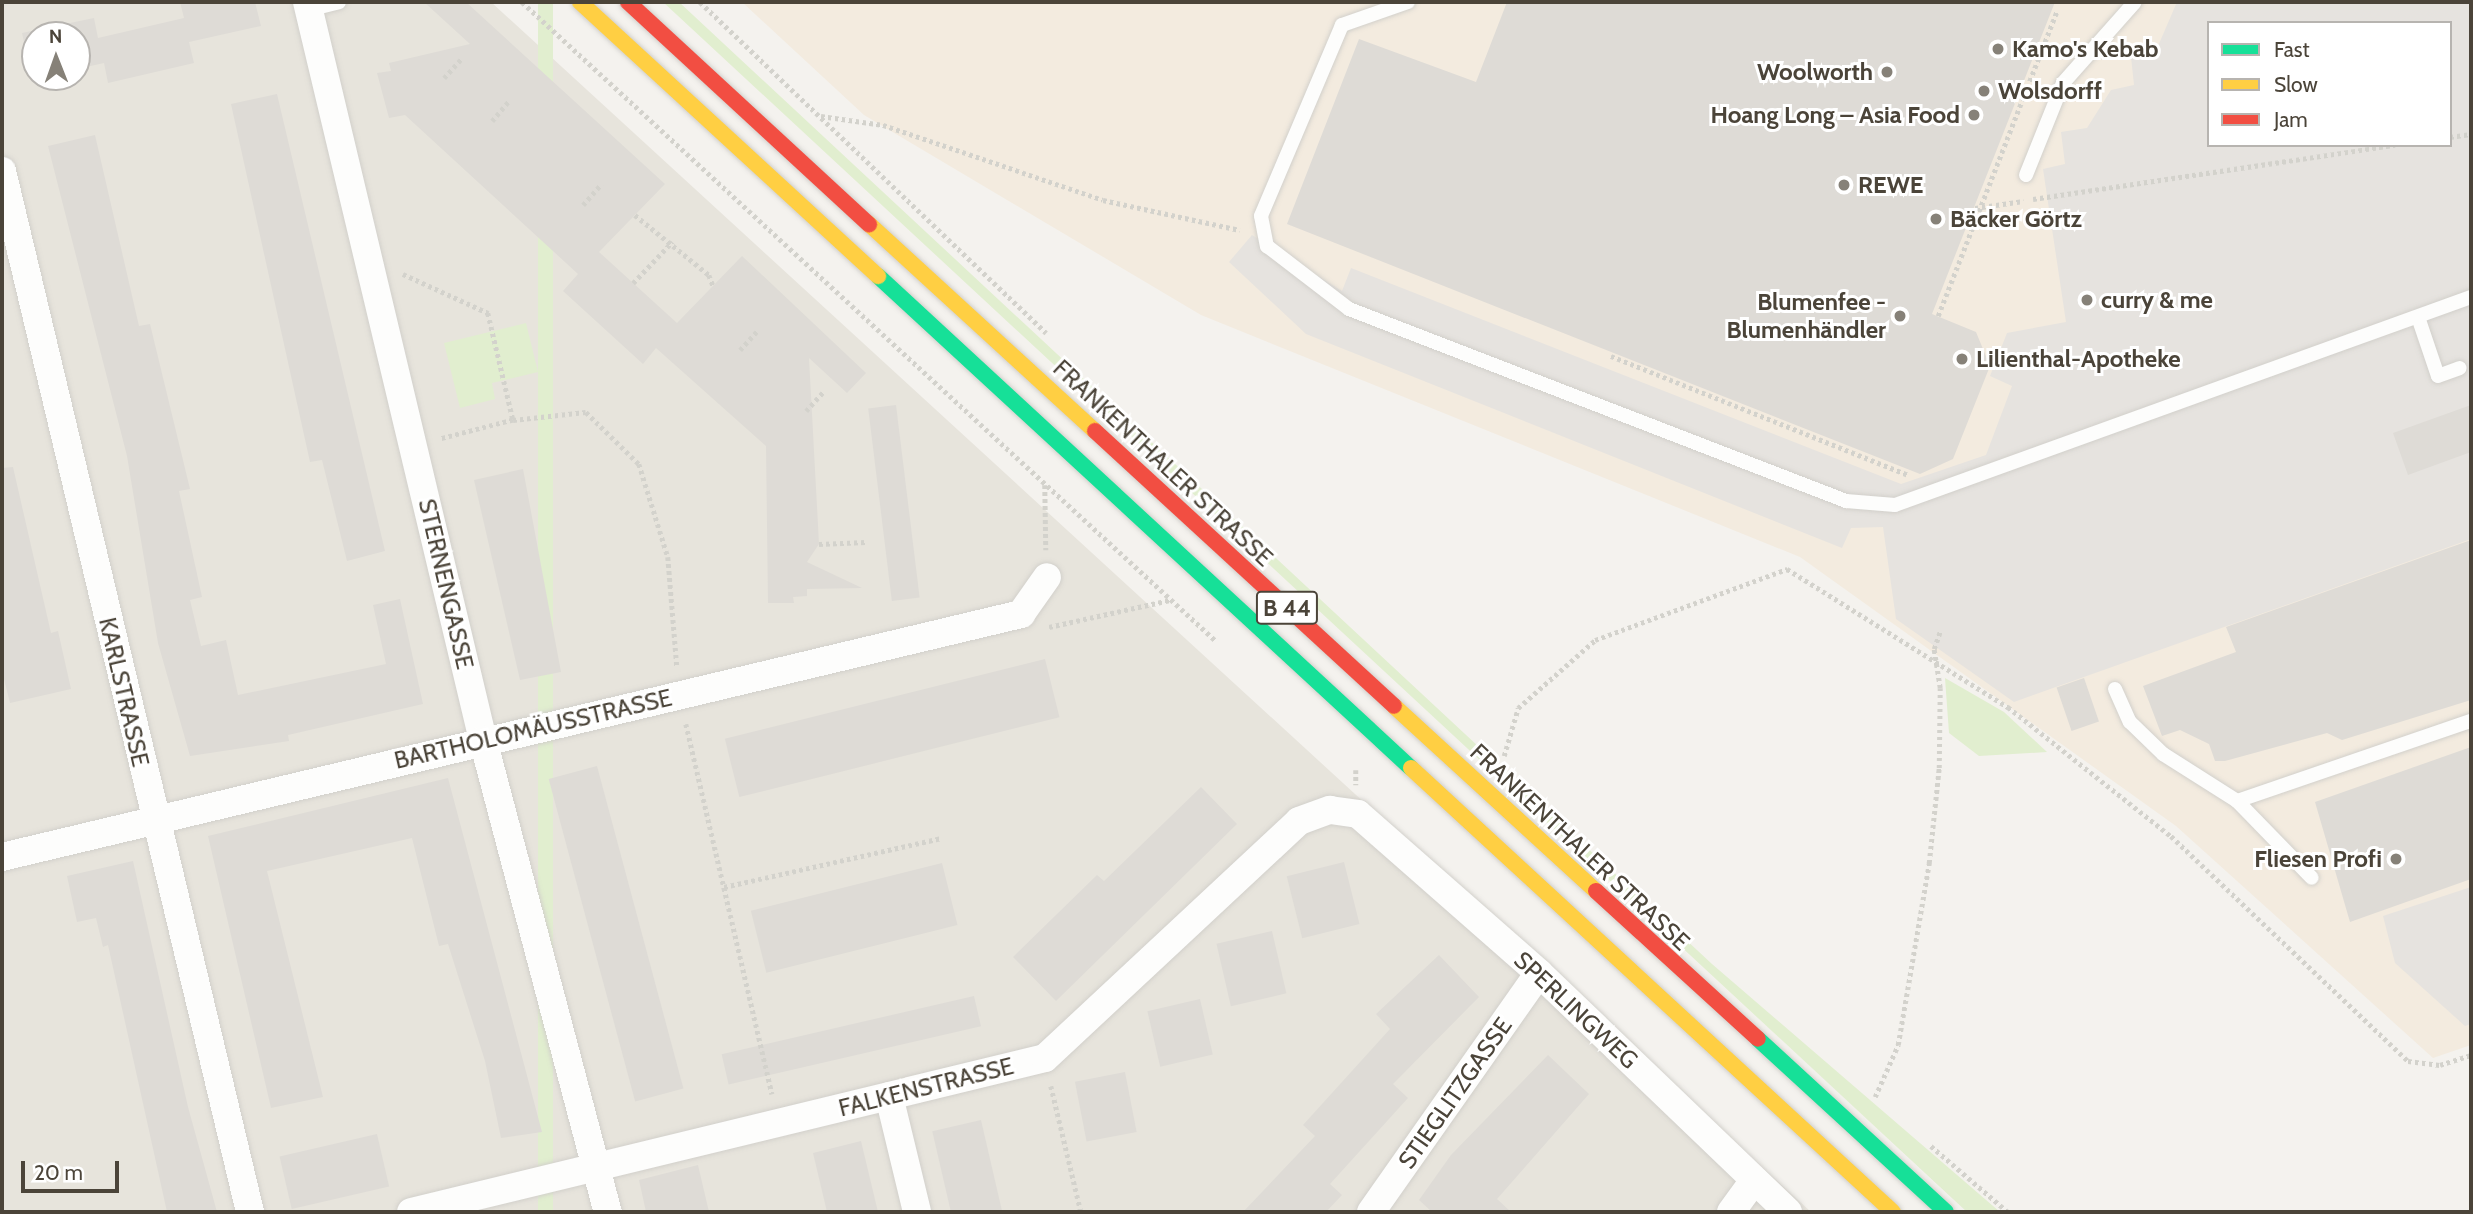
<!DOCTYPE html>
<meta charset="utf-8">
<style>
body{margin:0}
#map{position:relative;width:2473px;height:1214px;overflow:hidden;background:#f4f2ee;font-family:Cabin,sans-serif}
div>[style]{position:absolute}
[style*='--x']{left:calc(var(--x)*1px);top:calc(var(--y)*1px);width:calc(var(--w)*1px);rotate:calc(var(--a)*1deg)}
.residential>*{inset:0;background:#e7e4dc}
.commercial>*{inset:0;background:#f3ebdf}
.green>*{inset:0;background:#e1eecf;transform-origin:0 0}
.parking>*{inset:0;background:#e6e3df}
.building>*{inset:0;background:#dedbd6;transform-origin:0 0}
.path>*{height:4.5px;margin-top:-2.25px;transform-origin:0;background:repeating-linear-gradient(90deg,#d3d2cc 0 3.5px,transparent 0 7px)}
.roads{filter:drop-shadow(0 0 2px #d2d0cb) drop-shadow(0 0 2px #d2d0cb)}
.lane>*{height:14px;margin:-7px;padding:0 7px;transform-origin:7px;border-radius:7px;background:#fdfdfc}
.street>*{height:28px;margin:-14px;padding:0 14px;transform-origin:14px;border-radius:14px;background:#fdfdfc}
.fast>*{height:16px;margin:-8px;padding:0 8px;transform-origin:8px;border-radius:8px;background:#16e098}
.slow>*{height:16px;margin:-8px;padding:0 8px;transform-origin:8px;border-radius:8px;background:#ffcf43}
.jam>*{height:16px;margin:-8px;padding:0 8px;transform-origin:8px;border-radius:8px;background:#f24e42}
.dots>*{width:19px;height:19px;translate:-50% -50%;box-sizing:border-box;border:4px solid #fff;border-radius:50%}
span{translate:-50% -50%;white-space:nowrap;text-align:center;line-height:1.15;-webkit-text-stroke:6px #fff;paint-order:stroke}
.shield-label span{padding:2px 5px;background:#fff;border:2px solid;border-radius:5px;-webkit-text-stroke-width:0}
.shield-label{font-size:23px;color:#4b4439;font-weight:700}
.poi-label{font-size:24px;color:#4b4439;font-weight:700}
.left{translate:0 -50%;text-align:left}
.right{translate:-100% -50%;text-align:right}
.street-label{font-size:24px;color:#4b4439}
.frame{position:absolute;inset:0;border:4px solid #4b4439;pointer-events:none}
.legend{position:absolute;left:2207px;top:21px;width:245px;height:126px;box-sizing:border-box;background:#fff;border:2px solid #b7b4b0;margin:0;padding:9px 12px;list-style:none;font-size:21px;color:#4b4439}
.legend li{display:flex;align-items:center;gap:14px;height:35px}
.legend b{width:35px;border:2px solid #b7b4b0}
.north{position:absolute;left:21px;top:21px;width:70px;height:70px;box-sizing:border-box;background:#fff;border:2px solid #b7b4b0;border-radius:50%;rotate:359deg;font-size:19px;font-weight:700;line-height:28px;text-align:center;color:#4b4439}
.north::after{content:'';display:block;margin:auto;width:24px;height:32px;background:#868178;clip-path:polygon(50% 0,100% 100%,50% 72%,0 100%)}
.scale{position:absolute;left:21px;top:1161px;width:98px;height:32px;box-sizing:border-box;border:4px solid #4b4439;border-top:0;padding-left:9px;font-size:21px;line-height:24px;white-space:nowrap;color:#4b4439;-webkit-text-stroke:5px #fff;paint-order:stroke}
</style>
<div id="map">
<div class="residential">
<i style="clip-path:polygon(evenodd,2px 2px,491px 2px,1811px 1212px,2px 1212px,2px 2px,35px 35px,77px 35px,77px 77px,35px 77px,35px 35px)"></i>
</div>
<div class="commercial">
<i style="clip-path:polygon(evenodd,742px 2px,2471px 2px,2471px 1045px,2433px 1058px,2176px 826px,1800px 557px,1201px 315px,864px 115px,742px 2px,2209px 23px,2450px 23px,2450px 145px,2209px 145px,2209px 23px)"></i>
</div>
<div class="green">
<i style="left:538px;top:2px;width:15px;height:1784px"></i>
<i style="clip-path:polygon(663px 2px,679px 2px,1712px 964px,2000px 1212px,1967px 1212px)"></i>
<i style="clip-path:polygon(526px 323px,538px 372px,492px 383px,495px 399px,460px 408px,444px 343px)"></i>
<i style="clip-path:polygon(1945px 678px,2004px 712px,2047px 752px,1979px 756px,1949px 733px)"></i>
</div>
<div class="parking">
<i style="clip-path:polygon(evenodd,2177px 2px,2471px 2px,2471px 539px,2014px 702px,1896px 619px,1883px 527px,1851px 528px,1842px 548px,1306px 334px,1229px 262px,1252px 235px,1342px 291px,1351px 268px,1901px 484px,1986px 455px,2012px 386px,1990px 376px,2007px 333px,2066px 322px,2043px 169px,2065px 164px,2061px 132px,2087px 128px,2111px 90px,2134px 85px,2131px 57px,2155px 53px,2177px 2px,2209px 23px,2450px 23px,2450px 145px,2209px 145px,2209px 23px)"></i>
<i style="clip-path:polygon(2471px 887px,2471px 1024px,2465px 1026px,2395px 963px,2383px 916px)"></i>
</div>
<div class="building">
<i style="clip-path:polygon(180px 2px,255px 2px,261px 26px,189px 42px,194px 63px,108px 83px,104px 63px,77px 69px,77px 35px,35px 35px,32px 78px,22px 33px,94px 18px,98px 38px,184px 18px)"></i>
<i style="clip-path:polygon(424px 2px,466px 2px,665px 184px,599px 252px,677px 323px,742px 256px,866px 373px,847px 393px,809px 358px,819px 544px,807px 562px,862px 588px,807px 589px,807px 596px,793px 597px,794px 603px,768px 603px,766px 446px,656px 348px,643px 364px,563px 291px,578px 274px,405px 115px,389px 118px,377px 73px,391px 71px,389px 63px,470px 44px)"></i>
<i style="clip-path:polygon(1507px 2px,2055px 2px,1932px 314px,1976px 332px,1990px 366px,1953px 459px,1920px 474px,1287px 224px,1359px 39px,1476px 82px)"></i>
<i style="clip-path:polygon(277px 94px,385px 551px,347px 561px,322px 460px,310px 462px,231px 104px)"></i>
<i style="clip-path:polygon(95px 135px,139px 326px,150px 324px,190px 489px,179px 491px,202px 597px,190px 600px,201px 646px,226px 640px,238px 695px,386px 664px,373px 605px,400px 599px,423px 704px,288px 735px,289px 741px,190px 756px,158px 643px,127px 456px,48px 146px)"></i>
<i style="left:896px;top:405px;width:194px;height:28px;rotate:83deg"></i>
<i style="clip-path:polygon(2471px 405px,2471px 452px,2408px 475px,2393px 433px)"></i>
<i style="clip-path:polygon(13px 467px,51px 633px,58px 631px,71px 689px,10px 703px,2px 671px,2px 468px)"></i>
<i style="clip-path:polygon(523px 469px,561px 672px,520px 680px,474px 480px)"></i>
<i style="clip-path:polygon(2471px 540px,2471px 700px,2342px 740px,2327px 733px,2225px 761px,2215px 761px,2209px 744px,2180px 730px,2162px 736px,2143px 686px,2236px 652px,2226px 627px)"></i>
<i style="left:1045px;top:659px;width:60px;height:330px;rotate:76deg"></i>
<i style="left:2084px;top:678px;width:46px;height:29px;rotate:71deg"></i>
<i style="clip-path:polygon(2471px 747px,2471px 879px,2350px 922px,2315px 802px)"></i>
<i style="left:597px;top:766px;width:334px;height:50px;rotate:75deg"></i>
<i style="clip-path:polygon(448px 778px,542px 1132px,501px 1138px,485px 1061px,448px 944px,439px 946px,412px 838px,267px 871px,323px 1097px,271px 1108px,208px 836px)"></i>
<i style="clip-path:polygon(1201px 787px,1237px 824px,1056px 1001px,1013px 957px,1097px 875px,1104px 881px)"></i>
<i style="clip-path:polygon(133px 861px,188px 1107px,217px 1212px,167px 1212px,108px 945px,103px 947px,96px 918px,77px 922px,67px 876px)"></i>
<i style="left:1344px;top:862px;width:64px;height:59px;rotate:76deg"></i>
<i style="left:942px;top:863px;width:64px;height:197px;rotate:76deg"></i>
<i style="left:1272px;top:931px;width:64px;height:57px;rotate:77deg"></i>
<i style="clip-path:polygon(1439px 955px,1479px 997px,1393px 1084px,1408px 1098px,1330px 1184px,1342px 1195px,1326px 1212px,1243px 1212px,1315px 1136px,1303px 1125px,1390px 1029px,1376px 1014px)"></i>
<i style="left:974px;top:996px;width:31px;height:259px;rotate:77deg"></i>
<i style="left:1200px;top:999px;width:57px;height:54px;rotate:77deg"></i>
<i style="clip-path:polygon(1548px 1055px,1589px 1094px,1497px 1199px,1511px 1212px,1432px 1212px,1419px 1200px,1451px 1155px)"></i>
<i style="left:1125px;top:1072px;width:61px;height:51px;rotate:79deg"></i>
<i style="left:981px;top:1120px;width:94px;height:50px;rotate:77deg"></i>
<i style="left:377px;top:1134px;width:54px;height:100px;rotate:77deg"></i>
<i style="clip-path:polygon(861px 1141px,878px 1212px,827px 1212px,813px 1153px)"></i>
<i style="clip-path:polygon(698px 1165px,709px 1212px,646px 1212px,639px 1180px)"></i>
</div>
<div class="path">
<i style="--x:522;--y:2;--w:943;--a:42.64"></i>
<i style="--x:700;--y:2;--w:479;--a:43.7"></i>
<i style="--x:444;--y:78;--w:27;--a:-48"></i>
<i style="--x:821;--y:116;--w:63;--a:8.3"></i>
<i style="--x:883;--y:125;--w:232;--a:18.8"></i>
<i style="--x:1103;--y:200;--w:140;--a:12.4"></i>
<i style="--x:492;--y:121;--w:26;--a:-50"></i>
<i style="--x:2450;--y:137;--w:21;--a:-8"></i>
<i style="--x:2033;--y:199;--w:366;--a:-8.5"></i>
<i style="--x:583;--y:205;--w:28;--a:-49"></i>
<i style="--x:1975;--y:208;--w:49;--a:-8.1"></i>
<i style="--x:635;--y:215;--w:95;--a:39"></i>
<i style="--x:709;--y:275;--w:14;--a:69"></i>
<i style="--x:403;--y:274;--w:94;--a:24.6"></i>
<i style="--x:488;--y:313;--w:110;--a:76.8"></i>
<i style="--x:513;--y:420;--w:75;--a:165.4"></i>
<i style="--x:633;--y:283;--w:57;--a:-46.4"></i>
<i style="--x:1938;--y:316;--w:327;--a:-68.7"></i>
<i style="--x:740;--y:350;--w:27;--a:-48"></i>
<i style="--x:1611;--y:356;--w:320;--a:21.8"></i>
<i style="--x:806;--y:411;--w:27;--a:-48"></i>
<i style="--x:513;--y:420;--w:73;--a:-6.3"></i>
<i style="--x:586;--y:412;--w:74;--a:44.5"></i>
<i style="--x:639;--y:464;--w:97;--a:72.7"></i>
<i style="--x:668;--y:557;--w:110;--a:85.3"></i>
<i style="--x:1045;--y:485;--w:65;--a:89.1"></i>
<i style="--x:819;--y:544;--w:47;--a:-2.4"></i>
<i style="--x:1049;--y:627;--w:124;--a:-12.6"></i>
<i style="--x:686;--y:724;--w:380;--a:76.9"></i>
<i style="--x:1504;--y:756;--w:50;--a:-73.7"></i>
<i style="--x:1518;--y:708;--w:103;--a:-41.4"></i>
<i style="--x:1595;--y:640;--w:205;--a:-20.3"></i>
<i style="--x:1787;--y:569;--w:261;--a:32"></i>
<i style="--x:2008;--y:707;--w:208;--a:38.4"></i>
<i style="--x:2171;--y:836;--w:327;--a:43.5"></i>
<i style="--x:2408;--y:1061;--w:32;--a:7"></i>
<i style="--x:2440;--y:1065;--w:33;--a:-18"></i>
<i style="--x:1356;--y:770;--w:15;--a:90"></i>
<i style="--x:724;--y:887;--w:223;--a:-12.7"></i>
<i style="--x:1051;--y:1086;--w:130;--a:76.6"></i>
<i style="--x:1875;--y:1097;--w:57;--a:-66.1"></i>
<i style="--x:1898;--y:1045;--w:185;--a:-80.3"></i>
<i style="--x:1929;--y:863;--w:96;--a:-84"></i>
<i style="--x:1939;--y:768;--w:80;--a:-89.3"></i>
<i style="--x:1940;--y:688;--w:39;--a:-99"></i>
<i style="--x:1934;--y:649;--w:18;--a:-71"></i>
<i style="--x:1931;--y:1146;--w:101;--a:40.6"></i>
</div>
<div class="roads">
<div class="lane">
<i style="--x:1408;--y:2;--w:70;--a:160.8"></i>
<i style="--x:1342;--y:25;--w:207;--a:113"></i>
<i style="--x:1261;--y:216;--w:31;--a:79"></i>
<i style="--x:1267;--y:246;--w:103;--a:37.5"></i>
<i style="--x:1349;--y:309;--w:533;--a:21.12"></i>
<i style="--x:1846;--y:501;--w:49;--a:4.7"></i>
<i style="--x:1895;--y:505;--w:612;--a:-19.86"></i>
<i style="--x:308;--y:10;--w:32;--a:-14"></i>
<i style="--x:2026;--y:175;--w:99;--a:-68.1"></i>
<i style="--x:2063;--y:83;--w:108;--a:-48.4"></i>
<i style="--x:2418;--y:317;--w:62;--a:71.3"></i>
<i style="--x:2438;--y:376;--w:23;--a:-20"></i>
<i style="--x:2115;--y:689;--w:36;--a:66"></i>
<i style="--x:2130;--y:722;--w:46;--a:44.1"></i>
<i style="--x:2163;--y:754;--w:88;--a:32.4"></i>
<i style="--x:2237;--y:801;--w:247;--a:-18.9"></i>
<i style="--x:2237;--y:801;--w:107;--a:45.8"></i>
</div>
<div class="street">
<i style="--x:307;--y:2;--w:759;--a:76.59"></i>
<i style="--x:483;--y:740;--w:488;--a:75.2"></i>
<i style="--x:2;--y:171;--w:1070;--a:76.6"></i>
<i style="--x:2;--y:857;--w:1048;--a:-13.41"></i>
<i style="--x:1021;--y:614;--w:45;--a:-54.9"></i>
<i style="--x:889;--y:1096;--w:119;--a:76.4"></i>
<i style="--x:411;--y:1212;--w:652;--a:-13.65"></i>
<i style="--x:1045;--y:1058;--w:347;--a:-43"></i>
<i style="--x:1299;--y:821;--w:33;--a:-20"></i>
<i style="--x:1330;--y:810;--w:28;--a:8"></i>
<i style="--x:1358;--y:814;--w:241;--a:41.3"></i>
<i style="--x:1539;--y:973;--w:345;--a:43.8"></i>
<i style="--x:1371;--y:1212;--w:292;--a:-54.9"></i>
<i style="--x:1731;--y:1212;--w:39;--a:-54"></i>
</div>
<div class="fast">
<i style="--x:878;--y:276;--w:725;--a:42.71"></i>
<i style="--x:1758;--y:1039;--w:255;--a:42.6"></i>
</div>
<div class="slow">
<i style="--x:580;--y:2;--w:405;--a:42.6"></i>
<i style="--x:869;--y:224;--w:306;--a:42.5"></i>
<i style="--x:1394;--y:706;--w:274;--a:42.5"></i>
<i style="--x:1411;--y:768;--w:655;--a:42.65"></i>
</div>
<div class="jam">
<i style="--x:628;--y:2;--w:328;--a:42.7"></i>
<i style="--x:1095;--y:431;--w:406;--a:42.6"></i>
<i style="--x:1596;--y:891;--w:219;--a:42.4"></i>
</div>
</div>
<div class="dots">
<i style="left:1998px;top:49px;background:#868178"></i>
<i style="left:1887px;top:72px;background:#868178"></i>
<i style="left:1984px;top:91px;background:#868178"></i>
<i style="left:1974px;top:115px;background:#868178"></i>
<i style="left:1844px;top:185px;background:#868178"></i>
<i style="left:1936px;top:219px;background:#868178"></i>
<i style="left:2087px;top:300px;background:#868178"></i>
<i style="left:1900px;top:316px;background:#868178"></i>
<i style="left:1962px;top:359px;background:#868178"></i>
<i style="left:2396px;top:859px;background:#868178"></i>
</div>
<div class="shield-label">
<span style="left:1287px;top:608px">B 44</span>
</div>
<div class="poi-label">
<span class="left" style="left:2012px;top:49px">Kamo's Kebab</span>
<span class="right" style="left:1873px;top:72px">Woolworth</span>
<span class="left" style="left:1998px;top:91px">Wolsdorff</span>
<span class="right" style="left:1960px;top:115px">Hoang Long – Asia Food</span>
<span class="left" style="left:1858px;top:185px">REWE</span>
<span class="left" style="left:1950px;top:219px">Bäcker Görtz</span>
<span class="left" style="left:2101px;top:300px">curry &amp; me</span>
<span class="right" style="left:1886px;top:316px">Blumenfee -<br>Blumenhändler</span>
<span class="left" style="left:1976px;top:359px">Lilienthal-Apotheke</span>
<span class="right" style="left:2382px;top:859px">Fliesen Profi</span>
</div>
<div class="street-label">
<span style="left:1163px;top:463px;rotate:43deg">FRANKENTHALER STRASSE</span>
<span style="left:446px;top:584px;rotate:77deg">STERNENGASSE</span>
<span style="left:124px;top:692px;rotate:77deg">KARLSTRASSE</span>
<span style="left:533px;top:729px;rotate:-13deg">BARTHOLOMÄUSSTRASSE</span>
<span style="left:1580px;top:847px;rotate:43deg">FRANKENTHALER STRASSE</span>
<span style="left:1576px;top:1010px;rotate:43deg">SPERLINGWEG</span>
<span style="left:926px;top:1087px;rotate:-14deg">FALKENSTRASSE</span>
<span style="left:1455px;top:1093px;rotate:-55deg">STIEGLITZGASSE</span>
</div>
<div class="frame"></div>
<ul class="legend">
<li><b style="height:9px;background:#16e098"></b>Fast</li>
<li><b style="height:9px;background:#ffcf43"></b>Slow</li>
<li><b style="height:9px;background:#f24e42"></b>Jam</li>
</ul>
<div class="north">N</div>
<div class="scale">20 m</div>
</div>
